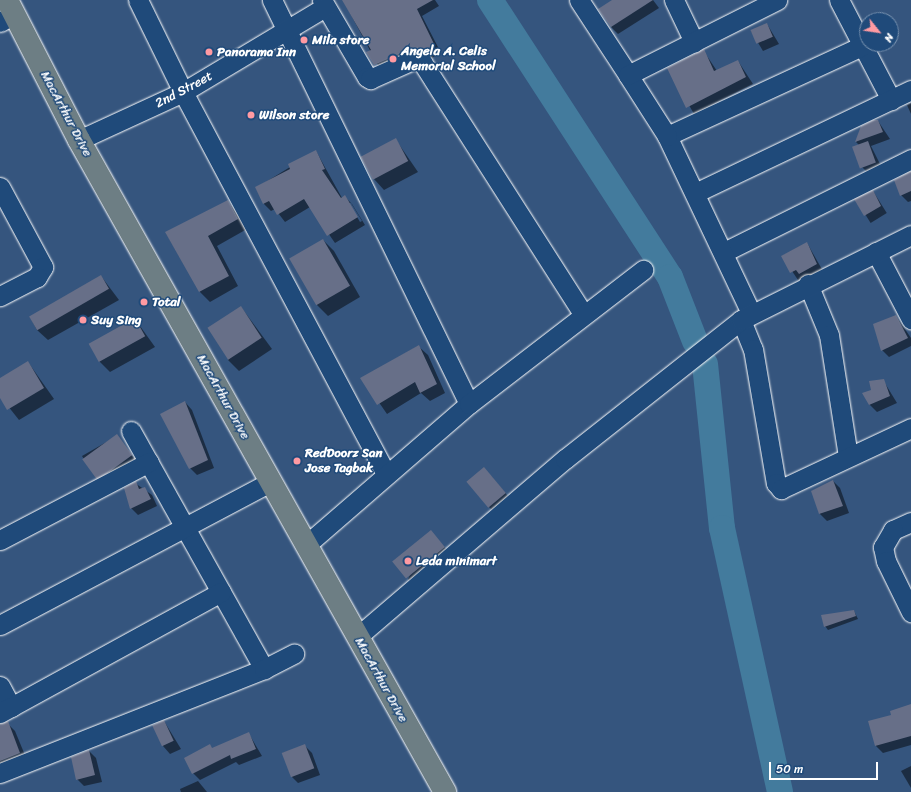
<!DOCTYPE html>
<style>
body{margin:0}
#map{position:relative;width:911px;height:792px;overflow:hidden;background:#35557e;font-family:Sriracha,sans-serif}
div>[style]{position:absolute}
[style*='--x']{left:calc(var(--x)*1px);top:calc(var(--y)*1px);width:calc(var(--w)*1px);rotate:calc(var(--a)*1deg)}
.shadow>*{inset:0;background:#0007;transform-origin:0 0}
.river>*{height:26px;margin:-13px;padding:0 13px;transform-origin:13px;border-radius:13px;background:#437b9d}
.building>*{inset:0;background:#676f88;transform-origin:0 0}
.roads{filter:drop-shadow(0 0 1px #fff) drop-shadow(0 0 1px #fff)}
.minor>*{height:19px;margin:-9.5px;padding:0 9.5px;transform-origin:9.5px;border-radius:9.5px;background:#1f4a7a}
.major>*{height:22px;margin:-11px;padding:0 11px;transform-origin:11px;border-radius:11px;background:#6d7e84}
.dots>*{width:11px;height:11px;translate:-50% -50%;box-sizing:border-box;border:2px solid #1f4a7a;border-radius:50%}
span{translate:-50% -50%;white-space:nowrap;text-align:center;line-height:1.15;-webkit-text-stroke:3px #1f4a7a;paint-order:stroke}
.poi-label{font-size:13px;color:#fff;font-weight:700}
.left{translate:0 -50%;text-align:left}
.street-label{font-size:13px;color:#fff}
.north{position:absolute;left:859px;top:12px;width:40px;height:40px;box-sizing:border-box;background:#1f4a7a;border:1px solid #7992af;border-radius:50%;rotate:120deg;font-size:11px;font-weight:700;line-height:16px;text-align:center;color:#fff}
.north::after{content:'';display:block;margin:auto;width:14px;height:18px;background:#ff9aa2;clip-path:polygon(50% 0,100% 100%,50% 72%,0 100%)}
.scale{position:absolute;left:769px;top:762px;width:109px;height:18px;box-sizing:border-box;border:2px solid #fff;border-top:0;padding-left:5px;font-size:12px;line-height:14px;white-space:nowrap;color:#fff;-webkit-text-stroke:3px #1f4a7a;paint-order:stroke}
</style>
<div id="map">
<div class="shadow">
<i style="clip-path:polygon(343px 0,435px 0,439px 6px,422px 16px,441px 53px,432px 58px,418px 55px,381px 71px)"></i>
<i style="clip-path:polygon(616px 0,653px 0,659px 8px,618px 34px,611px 27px)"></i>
<i style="clip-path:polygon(767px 24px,779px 44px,763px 51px,751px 31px)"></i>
<i style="clip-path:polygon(703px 50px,717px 71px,738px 61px,753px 84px,694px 114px,668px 68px)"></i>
<i style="clip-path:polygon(911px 103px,911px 114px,907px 105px)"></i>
<i style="clip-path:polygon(878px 121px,890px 139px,871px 146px,883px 170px,869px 174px,862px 167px,860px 146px,856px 142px)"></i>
<i style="clip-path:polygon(396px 140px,418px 172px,384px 190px,374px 179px)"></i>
<i style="clip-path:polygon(evenodd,316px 151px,342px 198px,345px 197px,352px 204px,365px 225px,335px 243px,310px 207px,285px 222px,275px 209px,271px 211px,264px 204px,256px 188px,316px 151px,349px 203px,351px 203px,362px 221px,360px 222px,349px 203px)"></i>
<i style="clip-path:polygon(911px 172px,911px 201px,908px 202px,901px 195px)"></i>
<i style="left:873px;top:191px;width:26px;height:19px;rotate:58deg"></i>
<i style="clip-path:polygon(228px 201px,247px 229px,217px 246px,238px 286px,210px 302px,200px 292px,166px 233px)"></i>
<i style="clip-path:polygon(323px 240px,334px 251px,360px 297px,328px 316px,317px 305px)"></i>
<i style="clip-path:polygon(807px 243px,823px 271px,798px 280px,782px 256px)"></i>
<i style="clip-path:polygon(101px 276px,119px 300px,48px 340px,37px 330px,30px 317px)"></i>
<i style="clip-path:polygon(241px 307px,272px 349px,239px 371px,228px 360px)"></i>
<i style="clip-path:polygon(896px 316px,911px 338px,911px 346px,889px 357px,882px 350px)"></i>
<i style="clip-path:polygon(135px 319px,155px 347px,110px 372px,99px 361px)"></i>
<i style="clip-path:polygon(418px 346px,428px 355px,445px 393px,430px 401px,421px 393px,387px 414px,362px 378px)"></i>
<i style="clip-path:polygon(28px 362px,54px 399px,19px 420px,0 396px,0 379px)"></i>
<i style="clip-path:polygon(883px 380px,897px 403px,877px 412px,869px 404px,872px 391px)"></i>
<i style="clip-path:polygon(185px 402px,192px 410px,214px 468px,197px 475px,190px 468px)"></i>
<i style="clip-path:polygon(117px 436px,138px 463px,101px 485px,82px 456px)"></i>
<i style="clip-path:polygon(491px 476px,512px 501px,496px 514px,489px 507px)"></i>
<i style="clip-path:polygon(833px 481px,840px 488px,849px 513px,827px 521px,820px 514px,812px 491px)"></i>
<i style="clip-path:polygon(135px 483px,152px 495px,157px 506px,138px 515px,131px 508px,125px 488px)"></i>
<i style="clip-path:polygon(431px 532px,455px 559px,419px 590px,408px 579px)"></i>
<i style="clip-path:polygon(854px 611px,858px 619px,828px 630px,825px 626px)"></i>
<i style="clip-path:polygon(911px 705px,911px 745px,883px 753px,876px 746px,869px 722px,893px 716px)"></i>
<i style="clip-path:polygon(164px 721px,181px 749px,170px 754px,163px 746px)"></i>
<i style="clip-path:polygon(8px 724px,15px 731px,27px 760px,0 764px,0 727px)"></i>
<i style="clip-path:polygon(249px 734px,262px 756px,239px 765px,236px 762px,200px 780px,193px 773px,212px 749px)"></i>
<i style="clip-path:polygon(305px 746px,312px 753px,320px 775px,298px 783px,291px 776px,283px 753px)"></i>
<i style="clip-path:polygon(89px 751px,96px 758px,102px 782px,84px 786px,77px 779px)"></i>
<i style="clip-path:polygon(911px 766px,911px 788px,901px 771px)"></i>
<i style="clip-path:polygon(198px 781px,207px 792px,181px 792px,180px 789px)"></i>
</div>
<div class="river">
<i style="--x:490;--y:0;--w:330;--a:57"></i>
<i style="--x:670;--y:277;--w:69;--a:68.7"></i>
<i style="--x:705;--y:364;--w:165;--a:84.1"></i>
<i style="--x:722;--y:528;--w:270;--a:77.6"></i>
</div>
<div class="building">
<i style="clip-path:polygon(342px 0,433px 0,417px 9px,435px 46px,425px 51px,411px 49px,374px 65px,366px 52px,371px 50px)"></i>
<i style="clip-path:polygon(612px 0,653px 0,611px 27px,598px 9px)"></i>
<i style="left:767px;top:23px;width:15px;height:18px;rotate:67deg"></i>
<i style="clip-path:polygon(704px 49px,714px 71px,738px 60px,746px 77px,686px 108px,667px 68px)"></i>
<i style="clip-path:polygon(873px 120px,878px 120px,883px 132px,855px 142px,861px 126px)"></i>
<i style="left:396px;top:138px;width:26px;height:40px;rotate:62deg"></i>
<i style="left:868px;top:141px;width:23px;height:17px;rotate:70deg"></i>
<i style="clip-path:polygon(316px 150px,325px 169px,322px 170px,341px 198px,345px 195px,358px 217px,327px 236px,304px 199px,277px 215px,269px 201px,263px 204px,255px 187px,290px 169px,288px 164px)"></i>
<i style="clip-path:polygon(911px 171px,911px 191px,900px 196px,894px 180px)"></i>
<i style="clip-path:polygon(873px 190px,881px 206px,864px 216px,854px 199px)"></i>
<i style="clip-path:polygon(228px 200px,238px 219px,208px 236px,229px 276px,199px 292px,165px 232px)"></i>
<i style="left:323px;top:239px;width:54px;height:39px;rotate:60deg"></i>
<i style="clip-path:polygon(807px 242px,817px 264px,799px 274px,796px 270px,790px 273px,781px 256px)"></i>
<i style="left:101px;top:275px;width:16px;height:83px;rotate:60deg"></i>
<i style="left:241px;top:306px;width:38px;height:40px;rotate:57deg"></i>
<i style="clip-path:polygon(896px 315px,908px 338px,881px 351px,873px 324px)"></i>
<i style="left:135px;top:318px;width:21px;height:53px;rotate:61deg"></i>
<i style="clip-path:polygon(419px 345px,437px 384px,420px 393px,415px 382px,377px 405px,360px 378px)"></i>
<i style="clip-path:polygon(28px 361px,44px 388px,7px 410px,0 398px,0 378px)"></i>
<i style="clip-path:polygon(884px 379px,890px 396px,869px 405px,862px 393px,871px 390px,869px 381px)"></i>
<i style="clip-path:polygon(185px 401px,208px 460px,189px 469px,160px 414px)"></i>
<i style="left:117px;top:434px;width:26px;height:43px;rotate:54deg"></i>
<i style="left:484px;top:467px;width:34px;height:23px;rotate:50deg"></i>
<i style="clip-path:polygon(833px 480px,843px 506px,819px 514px,811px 491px)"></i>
<i style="clip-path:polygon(136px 481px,139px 489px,145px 487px,151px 499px,130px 509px,124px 488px)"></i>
<i style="left:431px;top:530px;width:22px;height:50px;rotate:51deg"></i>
<i style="clip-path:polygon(854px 610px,856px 616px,824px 627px,821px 615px)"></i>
<i style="clip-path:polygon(911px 704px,911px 736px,875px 746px,868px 721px,891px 715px,890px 711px)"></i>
<i style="left:164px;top:720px;width:23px;height:13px;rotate:65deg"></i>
<i style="clip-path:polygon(8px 721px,20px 753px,0 761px,0 724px)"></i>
<i style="clip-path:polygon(249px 732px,256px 749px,231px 759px,230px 755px,192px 774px,184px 758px,210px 744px,212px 748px)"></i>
<i style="left:305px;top:744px;width:26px;height:25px;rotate:69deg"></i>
<i style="clip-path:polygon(89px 750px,95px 775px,76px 780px,71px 757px)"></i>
</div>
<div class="roads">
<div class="minor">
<i style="--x:138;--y:0;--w:102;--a:63.9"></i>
<i style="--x:183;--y:92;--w:432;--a:62"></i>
<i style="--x:272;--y:0;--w:449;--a:64"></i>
<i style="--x:322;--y:0;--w:89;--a:59.7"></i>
<i style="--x:367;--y:77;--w:4;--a:34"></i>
<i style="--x:370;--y:79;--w:49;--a:-24"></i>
<i style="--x:415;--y:59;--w:8;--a:23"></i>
<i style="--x:422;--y:62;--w:299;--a:57.4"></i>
<i style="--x:579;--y:0;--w:90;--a:56.8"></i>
<i style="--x:674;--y:0;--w:47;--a:64.5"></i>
<i style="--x:839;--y:0;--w:113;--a:62.5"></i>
<i style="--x:0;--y:22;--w:16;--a:-30"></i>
<i style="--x:667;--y:136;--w:215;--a:-24.8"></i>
<i style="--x:79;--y:140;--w:115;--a:-24.8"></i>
<i style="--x:183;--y:92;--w:165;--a:-30.9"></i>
<i style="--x:0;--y:187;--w:91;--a:61.7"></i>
<i style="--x:43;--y:267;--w:12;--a:121"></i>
<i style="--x:37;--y:277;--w:42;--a:152.8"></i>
<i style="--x:695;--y:193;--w:239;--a:-25.5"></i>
<i style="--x:724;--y:252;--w:209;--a:-26.4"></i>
<i style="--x:876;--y:252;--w:76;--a:62.4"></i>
<i style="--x:808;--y:284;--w:55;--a:67.6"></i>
<i style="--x:829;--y:335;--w:122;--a:81.1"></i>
<i style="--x:751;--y:313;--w:196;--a:-115.4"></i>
<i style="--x:667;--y:136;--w:72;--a:-122.6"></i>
<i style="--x:628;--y:75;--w:167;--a:-26.7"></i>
<i style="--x:741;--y:320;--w:31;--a:68"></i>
<i style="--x:753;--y:349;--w:136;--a:80.3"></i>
<i style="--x:776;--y:483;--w:8;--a:50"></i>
<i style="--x:781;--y:489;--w:144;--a:-25.1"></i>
<i style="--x:131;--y:431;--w:273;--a:60.8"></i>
<i style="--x:911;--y:522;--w:20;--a:156"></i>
<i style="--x:893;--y:530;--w:20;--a:120"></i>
<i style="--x:883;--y:547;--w:14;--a:78"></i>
<i style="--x:886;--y:561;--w:57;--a:63.9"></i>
<i style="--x:0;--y:540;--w:168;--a:-27.6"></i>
<i style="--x:306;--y:545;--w:216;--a:-40.9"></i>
<i style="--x:469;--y:404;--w:220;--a:-37.6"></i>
<i style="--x:0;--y:625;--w:306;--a:-27.9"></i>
<i style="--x:357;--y:637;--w:274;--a:-40.6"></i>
<i style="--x:565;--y:459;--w:224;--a:-38.3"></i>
<i style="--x:741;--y:320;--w:190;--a:-26.6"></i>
<i style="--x:0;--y:686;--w:24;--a:62"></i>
<i style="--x:0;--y:713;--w:252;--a:-28.7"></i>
<i style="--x:0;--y:773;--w:284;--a:-21.5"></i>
<i style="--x:264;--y:669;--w:34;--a:-27"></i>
</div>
<div class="major">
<i style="--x:7;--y:0;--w:157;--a:62.8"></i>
<i style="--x:79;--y:140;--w:748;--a:60.69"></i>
</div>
</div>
<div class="dots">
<i style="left:304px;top:40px;background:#ff9aa2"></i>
<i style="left:209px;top:52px;background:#ff9aa2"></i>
<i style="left:393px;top:59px;background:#ff9aa2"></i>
<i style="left:251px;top:115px;background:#ff9aa2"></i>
<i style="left:144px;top:302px;background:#ff9aa2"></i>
<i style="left:83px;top:320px;background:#ff9aa2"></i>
<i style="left:297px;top:461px;background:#ff9aa2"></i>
<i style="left:408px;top:561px;background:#ff9aa2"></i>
</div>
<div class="poi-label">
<span class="left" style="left:312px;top:40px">Mila store</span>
<span class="left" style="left:217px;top:52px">Panorama Inn</span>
<span class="left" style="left:401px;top:59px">Angela A. Celis<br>Memorial School</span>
<span class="left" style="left:259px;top:115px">Wilson store</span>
<span class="left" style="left:152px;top:302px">Total</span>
<span class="left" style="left:91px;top:320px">Suy Sing</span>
<span class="left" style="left:305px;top:461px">RedDoorz San<br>Jose Tagbak</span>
<span class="left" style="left:416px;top:561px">Leda minimart</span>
</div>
<div class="street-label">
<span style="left:184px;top:90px;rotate:-28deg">2nd Street</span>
<span style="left:66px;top:114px;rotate:62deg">MacArthur Drive</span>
<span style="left:223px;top:397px;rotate:61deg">MacArthur Drive</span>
<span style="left:381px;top:680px;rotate:61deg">MacArthur Drive</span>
</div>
<div class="north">N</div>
<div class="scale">50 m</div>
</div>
